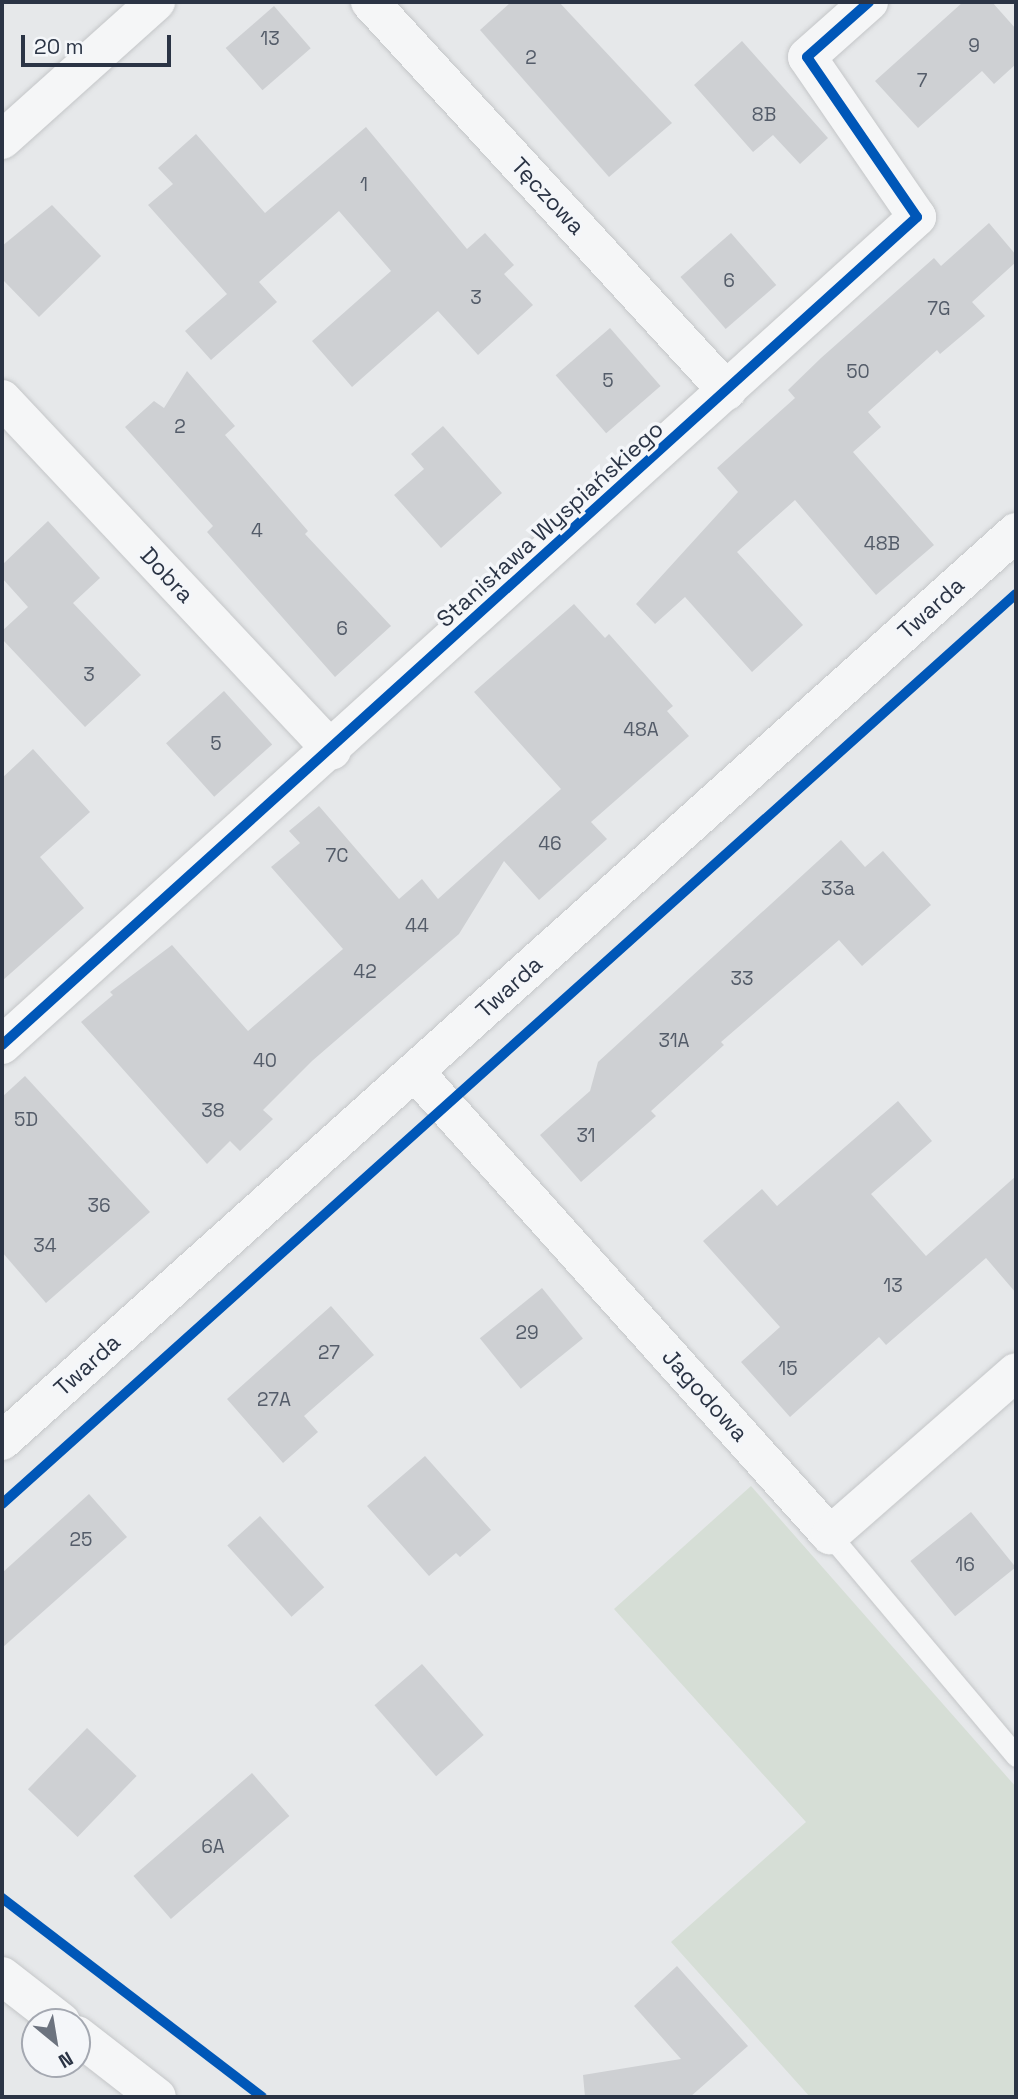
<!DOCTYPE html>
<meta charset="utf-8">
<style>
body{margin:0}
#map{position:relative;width:1018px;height:2099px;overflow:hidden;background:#e6e8ea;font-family:"Space Grotesk",sans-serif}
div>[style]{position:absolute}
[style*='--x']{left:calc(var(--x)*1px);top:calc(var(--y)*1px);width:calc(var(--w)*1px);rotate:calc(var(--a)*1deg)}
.green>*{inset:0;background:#d6ded6}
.building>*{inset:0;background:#ced0d3;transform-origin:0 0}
.roads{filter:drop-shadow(0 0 2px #c4c6c8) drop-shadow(0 0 2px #c4c6c8)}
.service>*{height:21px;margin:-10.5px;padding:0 10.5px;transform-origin:10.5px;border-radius:10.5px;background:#f5f6f7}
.minor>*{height:38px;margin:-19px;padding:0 19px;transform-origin:19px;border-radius:19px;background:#f5f6f7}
.cycleway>*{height:10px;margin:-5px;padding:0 5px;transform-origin:5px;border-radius:5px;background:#0057b8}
span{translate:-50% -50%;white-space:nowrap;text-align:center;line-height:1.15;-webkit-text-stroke:7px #f4f6f9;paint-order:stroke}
.number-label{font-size:19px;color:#545c69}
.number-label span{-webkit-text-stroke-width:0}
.street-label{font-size:23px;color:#2b3445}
.frame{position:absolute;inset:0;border:4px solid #2b3445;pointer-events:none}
.north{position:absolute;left:21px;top:2008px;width:70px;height:70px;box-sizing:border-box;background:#f4f6f9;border:2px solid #a4a8b1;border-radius:50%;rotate:150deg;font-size:19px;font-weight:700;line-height:28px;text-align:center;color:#2b3445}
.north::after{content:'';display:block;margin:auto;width:24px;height:32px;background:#6c737f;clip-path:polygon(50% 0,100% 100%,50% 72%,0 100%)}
.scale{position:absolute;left:21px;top:35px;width:150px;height:32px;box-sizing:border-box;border:4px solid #2b3445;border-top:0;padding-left:9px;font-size:21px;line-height:24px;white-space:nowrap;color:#2b3445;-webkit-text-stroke:5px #f4f6f9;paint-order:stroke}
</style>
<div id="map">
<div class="green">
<i style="clip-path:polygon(751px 1486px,1016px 1787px,1016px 2097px,810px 2097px,671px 1942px,806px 1822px,614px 1609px)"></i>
</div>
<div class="building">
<i style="clip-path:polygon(511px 2px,559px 2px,672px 123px,609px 177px,480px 30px)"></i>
<i style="clip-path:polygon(963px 2px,992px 2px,1016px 29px,1016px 64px,994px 84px,982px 71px,918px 128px,875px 81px)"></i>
<i style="left:274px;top:6px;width:56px;height:64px;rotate:49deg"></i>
<i style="clip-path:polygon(742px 41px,828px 138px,800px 164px,773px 135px,753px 152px,694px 85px)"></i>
<i style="clip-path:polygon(366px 127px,467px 249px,485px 233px,514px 265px,504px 274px,533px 305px,478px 355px,438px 311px,352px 387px,312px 341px,391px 271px,339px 211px,259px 282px,277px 302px,211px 360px,185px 331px,227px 294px,148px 205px,173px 184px,158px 168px,196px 134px,265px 213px)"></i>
<i style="clip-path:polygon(52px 205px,101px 256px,39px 317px,2px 279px,2px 246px)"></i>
<i style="clip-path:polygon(989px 223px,1016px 255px,1016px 262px,972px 302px,985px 316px,940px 354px,937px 350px,868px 412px,881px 427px,853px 452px,934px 545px,876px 595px,795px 500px,737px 552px,803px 625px,752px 672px,685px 597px,655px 624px,636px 604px,738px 492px,717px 468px,795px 398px,788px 390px,821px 358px,934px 258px,941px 266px)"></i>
<i style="left:731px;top:233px;width:69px;height:67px;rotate:49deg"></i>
<i style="left:610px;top:328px;width:77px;height:72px;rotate:49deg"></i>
<i style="clip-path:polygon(187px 371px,235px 426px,225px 435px,308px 531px,305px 534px,391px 626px,335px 677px,207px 532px,213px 526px,125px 427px,154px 401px,164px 408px)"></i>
<i style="clip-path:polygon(443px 426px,502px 493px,441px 548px,394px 495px,424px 469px,411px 454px)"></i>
<i style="clip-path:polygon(48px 521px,100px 578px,73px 603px,141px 675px,85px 727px,2px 639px,2px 631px,28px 607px,2px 578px,2px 565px)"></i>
<i style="clip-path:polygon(574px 604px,605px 638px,609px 634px,673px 706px,667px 711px,689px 736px,591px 822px,607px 839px,539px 900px,504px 861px,459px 934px,312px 1061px,263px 1110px,273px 1119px,240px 1151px,230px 1141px,207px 1164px,81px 1022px,113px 995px,110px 992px,172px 945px,248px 1031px,343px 949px,271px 867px,300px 843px,289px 831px,319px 806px,399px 899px,422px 879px,438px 899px,561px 789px,474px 692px)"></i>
<i style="left:224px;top:691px;width:72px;height:78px;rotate:48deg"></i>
<i style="clip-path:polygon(33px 749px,90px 812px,40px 857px,84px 908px,2px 981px,2px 778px)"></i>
<i style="clip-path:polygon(841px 840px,865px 867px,883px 851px,931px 905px,862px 966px,839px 940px,721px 1042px,724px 1045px,651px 1111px,656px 1116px,581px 1182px,540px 1135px,590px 1091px,598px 1062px)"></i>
<i style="clip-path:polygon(25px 1076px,150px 1212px,46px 1303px,2px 1252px,2px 1097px)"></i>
<i style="clip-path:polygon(898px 1101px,932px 1141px,871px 1194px,926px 1256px,1016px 1176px,1016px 1293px,986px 1258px,886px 1345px,879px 1337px,790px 1417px,741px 1362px,780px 1327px,703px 1241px,762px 1189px,777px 1206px)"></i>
<i style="left:542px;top:1288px;width:65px;height:80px;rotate:51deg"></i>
<i style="clip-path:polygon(331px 1306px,374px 1355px,304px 1416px,318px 1432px,283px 1463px,227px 1399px)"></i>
<i style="clip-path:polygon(425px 1456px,491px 1530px,460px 1557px,456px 1553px,429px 1576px,367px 1506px)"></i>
<i style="clip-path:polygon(89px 1494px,127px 1537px,2px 1648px,2px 1573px)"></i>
<i style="left:971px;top:1512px;width:71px;height:78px;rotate:51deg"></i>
<i style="left:260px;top:1516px;width:96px;height:44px;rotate:48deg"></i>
<i style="left:422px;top:1664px;width:94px;height:63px;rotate:49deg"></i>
<i style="left:87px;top:1728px;width:69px;height:85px;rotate:44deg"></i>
<i style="left:252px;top:1773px;width:57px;height:157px;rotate:49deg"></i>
<i style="clip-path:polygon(677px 1966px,748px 2046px,690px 2097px,585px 2097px,583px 2075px,681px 2059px,634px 2006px)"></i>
</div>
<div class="roads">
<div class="service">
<i style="--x:830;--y:1535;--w:289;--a:49.9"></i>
</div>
<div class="minor">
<i style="--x:370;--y:2;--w:528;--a:47.46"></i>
<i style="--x:2;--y:140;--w:207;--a:-41.9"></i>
<i style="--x:2;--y:399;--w:482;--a:46.8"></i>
<i style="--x:2;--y:1045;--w:1234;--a:-42.14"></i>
<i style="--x:917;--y:217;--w:194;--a:-124.5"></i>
<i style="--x:807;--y:57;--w:83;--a:-41.6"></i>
<i style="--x:415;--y:1072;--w:622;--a:48.13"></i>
<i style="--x:830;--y:1535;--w:247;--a:-41.2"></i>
<i style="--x:2;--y:1441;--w:1362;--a:-41.87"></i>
<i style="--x:2;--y:1976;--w:75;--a:37.9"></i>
<i style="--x:77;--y:2035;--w:101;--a:37.8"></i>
</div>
</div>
<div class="cycleway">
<i style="--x:2;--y:1045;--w:1234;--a:-42.14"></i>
<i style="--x:917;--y:217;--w:194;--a:-124.5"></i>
<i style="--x:807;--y:57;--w:83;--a:-41.6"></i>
<i style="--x:2;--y:1504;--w:1362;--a:-41.91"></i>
<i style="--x:2;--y:1898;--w:327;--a:37.4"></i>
</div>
<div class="number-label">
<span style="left:270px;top:39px">13</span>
<span style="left:974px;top:46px">9</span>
<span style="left:531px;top:58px">2</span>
<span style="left:922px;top:81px">7</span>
<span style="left:764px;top:115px">8B</span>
<span style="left:364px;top:185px">1</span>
<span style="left:729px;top:281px">6</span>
<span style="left:476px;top:298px">3</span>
<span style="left:939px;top:309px">7G</span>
<span style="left:858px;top:372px">50</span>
<span style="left:608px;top:381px">5</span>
<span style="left:180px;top:427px">2</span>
<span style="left:257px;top:531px">4</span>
<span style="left:882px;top:544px">48B</span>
<span style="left:342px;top:629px">6</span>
<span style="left:89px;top:675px">3</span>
<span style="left:641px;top:730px">48A</span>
<span style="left:216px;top:744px">5</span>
<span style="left:550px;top:844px">46</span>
<span style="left:337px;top:856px">7C</span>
<span style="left:838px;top:889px">33a</span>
<span style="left:417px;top:926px">44</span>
<span style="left:365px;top:972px">42</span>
<span style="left:742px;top:979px">33</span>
<span style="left:674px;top:1041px">31A</span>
<span style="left:265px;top:1061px">40</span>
<span style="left:213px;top:1111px">38</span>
<span style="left:26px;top:1120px">5D</span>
<span style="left:586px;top:1136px">31</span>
<span style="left:99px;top:1206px">36</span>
<span style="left:45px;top:1246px">34</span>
<span style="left:893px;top:1286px">13</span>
<span style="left:527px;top:1333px">29</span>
<span style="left:329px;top:1353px">27</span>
<span style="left:788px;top:1369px">15</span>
<span style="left:274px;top:1400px">27A</span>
<span style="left:81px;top:1540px">25</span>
<span style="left:965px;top:1565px">16</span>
<span style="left:213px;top:1847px">6A</span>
</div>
<div class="street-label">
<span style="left:548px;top:196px;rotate:47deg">Tęczowa</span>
<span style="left:550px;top:524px;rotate:-42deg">Stanisława Wyspiańskiego</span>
<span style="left:167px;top:575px;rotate:47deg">Dobra</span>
<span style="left:931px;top:608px;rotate:-42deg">Twarda</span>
<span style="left:509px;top:987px;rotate:-42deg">Twarda</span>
<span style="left:87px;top:1365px;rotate:-42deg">Twarda</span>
<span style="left:705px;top:1395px;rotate:48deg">Jagodowa</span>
</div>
<div class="frame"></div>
<div class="north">N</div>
<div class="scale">20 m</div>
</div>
